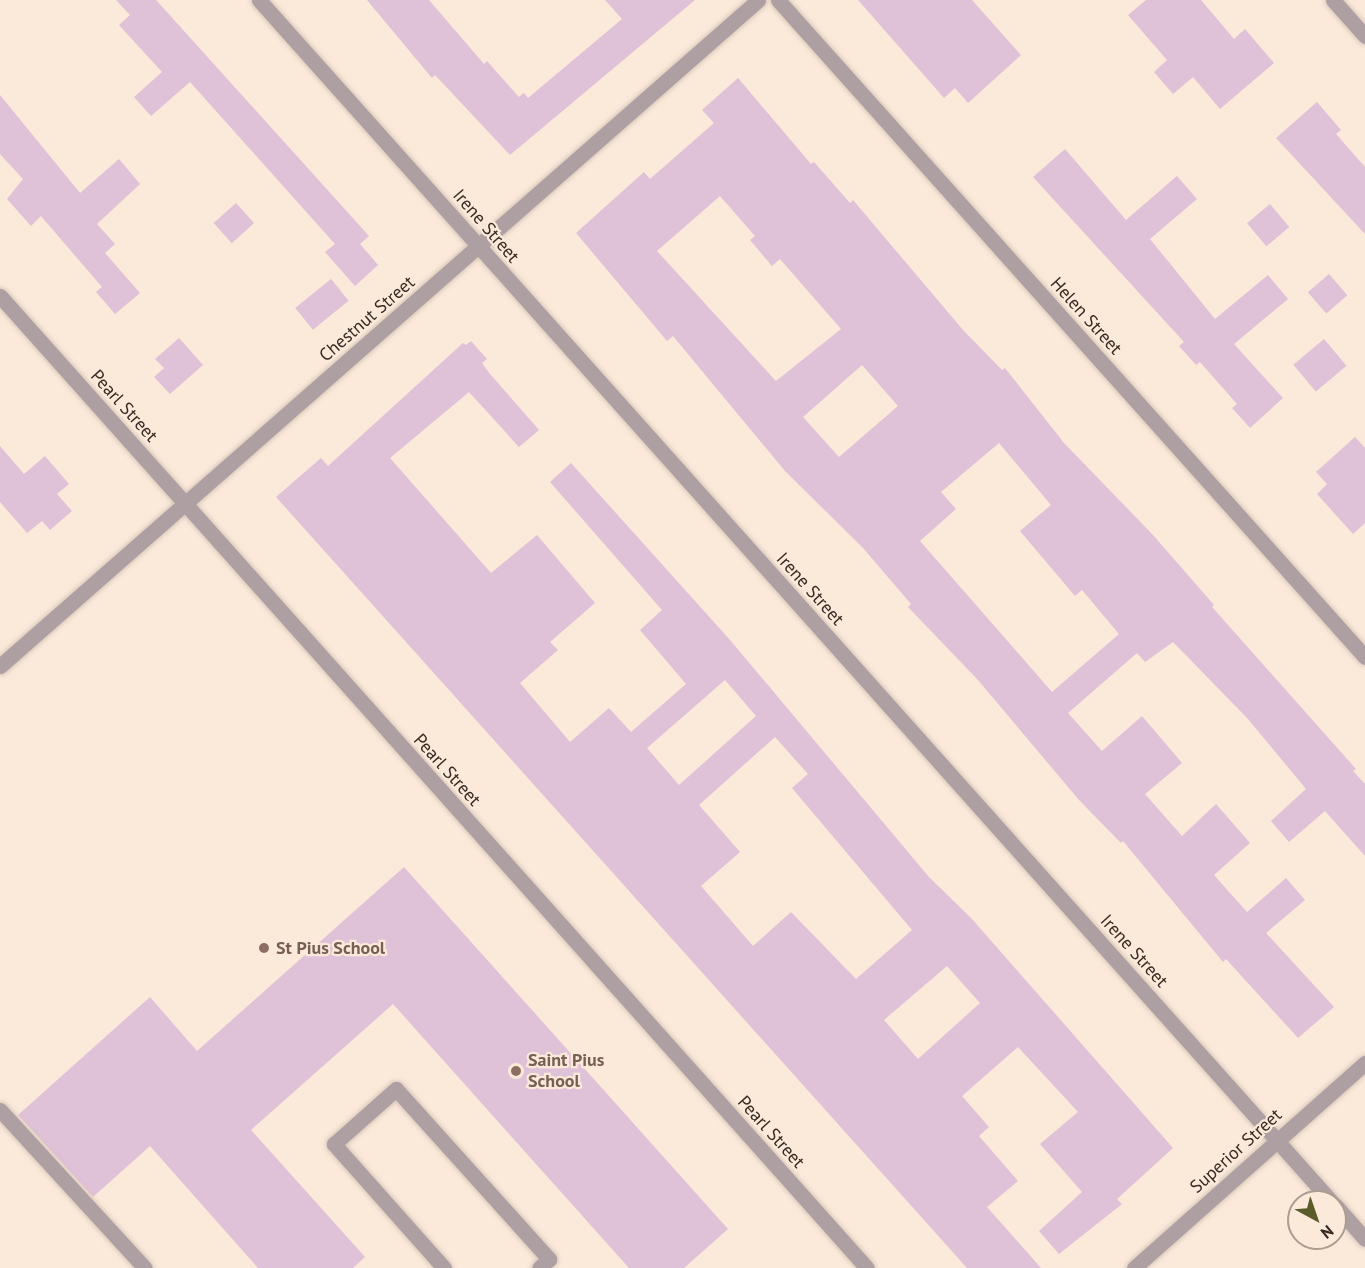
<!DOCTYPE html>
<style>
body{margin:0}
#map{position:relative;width:1365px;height:1268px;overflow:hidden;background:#fbe9da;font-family:"PT Sans",sans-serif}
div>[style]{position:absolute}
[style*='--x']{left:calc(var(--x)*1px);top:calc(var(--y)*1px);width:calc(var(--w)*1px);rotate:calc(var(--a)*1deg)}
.building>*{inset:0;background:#dfc1d8;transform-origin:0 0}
.roads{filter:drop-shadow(0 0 2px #d8c7b9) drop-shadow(0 0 2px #d8c7b9)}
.minor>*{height:15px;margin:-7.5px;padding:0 7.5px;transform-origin:7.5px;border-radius:7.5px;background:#ae9fa2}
.dots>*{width:16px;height:16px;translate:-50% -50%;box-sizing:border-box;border:3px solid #fbe9da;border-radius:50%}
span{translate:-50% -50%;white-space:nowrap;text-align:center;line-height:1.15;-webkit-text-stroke:4.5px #fbe9da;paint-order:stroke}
.street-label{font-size:18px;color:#362b22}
.education-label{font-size:18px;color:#785e54;font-weight:700}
.left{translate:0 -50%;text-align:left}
.north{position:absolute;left:1287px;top:1190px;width:60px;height:60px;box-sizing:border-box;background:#fbe9da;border:2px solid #ac9d90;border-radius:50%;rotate:140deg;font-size:16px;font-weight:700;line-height:24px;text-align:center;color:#362b22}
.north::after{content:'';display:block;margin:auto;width:21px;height:27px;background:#5a5c29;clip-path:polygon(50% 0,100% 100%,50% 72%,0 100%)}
</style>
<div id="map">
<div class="building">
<i style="clip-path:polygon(116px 0,156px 0,369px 236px,360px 244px,378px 265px,355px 286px,325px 252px,335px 244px,190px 82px,151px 116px,134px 97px,162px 72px,119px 25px,130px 15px)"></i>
<i style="clip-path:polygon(367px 0,429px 0,484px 64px,487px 61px,519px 97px,524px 93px,528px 98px,622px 19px,605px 0,695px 0,510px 155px,435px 75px,432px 78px)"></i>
<i style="clip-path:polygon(858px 0,972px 0,1021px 55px,968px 103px,955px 88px,944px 98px)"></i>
<i style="clip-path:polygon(1146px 0,1201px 0,1234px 39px,1245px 29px,1274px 63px,1220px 109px,1193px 77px,1173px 94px,1154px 72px,1167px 60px,1128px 15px)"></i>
<i style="clip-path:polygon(evenodd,738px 78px,811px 164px,814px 162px,850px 203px,853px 200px,963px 330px,1002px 370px,1005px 368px,1064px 443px,1153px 535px,1214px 605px,1212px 607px,1356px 769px,1353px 771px,1365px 784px,1365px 856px,1325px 811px,1289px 842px,1271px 821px,1306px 789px,1248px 719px,1173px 642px,1145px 662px,1137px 653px,1068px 713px,1102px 751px,1142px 716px,1182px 763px,1145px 794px,1182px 836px,1216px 804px,1250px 843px,1214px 875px,1247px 912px,1286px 878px,1305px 900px,1266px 933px,1334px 1007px,1298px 1038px,1226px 959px,1223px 962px,1123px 841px,1121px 843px,1079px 800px,978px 680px,908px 607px,911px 604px,863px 548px,785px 471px,673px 336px,667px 341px,576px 233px,644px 172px,650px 179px,714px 123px,702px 110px,738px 78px,720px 196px,755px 236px,750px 240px,772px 266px,780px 259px,841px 329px,776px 381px,657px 251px,720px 196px,738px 78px,862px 365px,898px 406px,839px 457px,803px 417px,862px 365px,738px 78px,999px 443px,1051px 505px,1020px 531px,1075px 596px,1082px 590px,1119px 634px,1052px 692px,920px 541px,956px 509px,941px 492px,999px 443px)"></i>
<i style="clip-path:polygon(0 95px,80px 193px,119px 159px,140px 184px,97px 224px,115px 244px,105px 253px,140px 293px,115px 314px,96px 292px,102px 287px,41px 216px,31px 226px,7px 199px,23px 179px,0 154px)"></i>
<i style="clip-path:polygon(1317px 102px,1341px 130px,1336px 134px,1365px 167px,1365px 234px,1276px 138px)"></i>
<i style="clip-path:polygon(1065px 149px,1126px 220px,1177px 176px,1197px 199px,1150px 239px,1215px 319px,1268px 275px,1288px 299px,1234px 344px,1283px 398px,1250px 428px,1232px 408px,1237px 404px,1200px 362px,1196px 365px,1179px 346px,1184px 342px,1033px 177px)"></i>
<i style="left:236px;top:203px;width:27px;height:30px;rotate:48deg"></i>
<i style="left:1270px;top:204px;width:30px;height:30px;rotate:50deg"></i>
<i style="left:1329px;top:274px;width:28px;height:28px;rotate:49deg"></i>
<i style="left:331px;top:279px;width:28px;height:46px;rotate:51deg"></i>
<i style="clip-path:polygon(179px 338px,203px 365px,170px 394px,154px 377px,164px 368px,155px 359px)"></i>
<i style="left:1324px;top:339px;width:35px;height:40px;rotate:50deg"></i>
<i style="clip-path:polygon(evenodd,471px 341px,487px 359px,482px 363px,490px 374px,539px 430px,519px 447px,469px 392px,390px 458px,491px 573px,537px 535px,595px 603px,550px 642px,558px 650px,520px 683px,570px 742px,609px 708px,631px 732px,686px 684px,640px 630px,662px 610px,550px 482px,571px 463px,730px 640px,929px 877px,972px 919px,1173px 1148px,1117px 1199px,1122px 1204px,1059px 1254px,1039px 1231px,1082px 1192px,1040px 1144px,1078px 1112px,1018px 1047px,962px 1096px,989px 1127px,979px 1136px,1018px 1181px,987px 1207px,1041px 1268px,967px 1268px,276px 497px,321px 458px,328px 466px,463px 343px,466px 345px,471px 341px,725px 680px,756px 716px,679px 785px,647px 748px,725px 680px,471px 341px,775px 737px,808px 774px,792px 788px,912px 930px,856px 979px,791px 912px,753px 946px,701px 886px,740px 852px,699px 805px,775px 737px,471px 341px,947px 966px,980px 1003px,918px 1059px,884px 1020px,947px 966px)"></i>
<i style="clip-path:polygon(1355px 437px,1365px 448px,1365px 523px,1353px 534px,1317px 494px,1327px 484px,1316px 472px)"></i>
<i style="clip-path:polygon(0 446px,24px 474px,45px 456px,69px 484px,57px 494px,72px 511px,50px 530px,42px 521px,27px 533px,0 502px)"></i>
<i style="clip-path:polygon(404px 867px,728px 1229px,684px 1268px,629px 1268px,393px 1004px,251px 1130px,365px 1257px,353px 1268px,258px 1268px,150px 1146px,93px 1197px,18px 1115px,150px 997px,197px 1051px)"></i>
</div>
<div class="roads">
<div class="minor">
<i style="--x:259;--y:0;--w:1611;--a:48.25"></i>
<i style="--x:778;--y:0;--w:881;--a:48.22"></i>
<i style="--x:1333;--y:0;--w:48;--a:48.4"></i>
<i style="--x:0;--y:296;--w:1302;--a:48.27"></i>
<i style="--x:0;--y:666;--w:1009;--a:-41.3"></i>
<i style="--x:0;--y:1110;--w:214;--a:47.5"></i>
<i style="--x:1335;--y:1205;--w:45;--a:48.6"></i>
<i style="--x:444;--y:1268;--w:166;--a:-131.6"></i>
<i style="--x:334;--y:1144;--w:83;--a:-41.6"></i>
<i style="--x:396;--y:1089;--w:229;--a:48"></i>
<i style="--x:549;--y:1259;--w:13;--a:138"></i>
<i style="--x:1134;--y:1268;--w:309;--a:-41.6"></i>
</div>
</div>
<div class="dots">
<i style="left:264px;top:948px;background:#8d6e63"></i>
<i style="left:516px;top:1071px;background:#8d6e63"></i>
</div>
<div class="street-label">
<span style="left:486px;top:226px;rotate:49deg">Irene Street</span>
<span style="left:1086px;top:316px;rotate:48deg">Helen Street</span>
<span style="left:367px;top:319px;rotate:-41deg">Chestnut Street</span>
<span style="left:124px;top:406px;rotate:48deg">Pearl Street</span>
<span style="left:810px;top:589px;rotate:48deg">Irene Street</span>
<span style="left:447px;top:770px;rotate:48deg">Pearl Street</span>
<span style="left:1134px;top:951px;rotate:48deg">Irene Street</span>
<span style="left:771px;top:1132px;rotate:48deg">Pearl Street</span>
<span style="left:1236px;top:1151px;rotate:-42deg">Superior Street</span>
</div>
<div class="education-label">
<span class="left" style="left:276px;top:948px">St Pius School</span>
<span class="left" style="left:528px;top:1071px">Saint Pius<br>School</span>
</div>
<div class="north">N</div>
</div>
